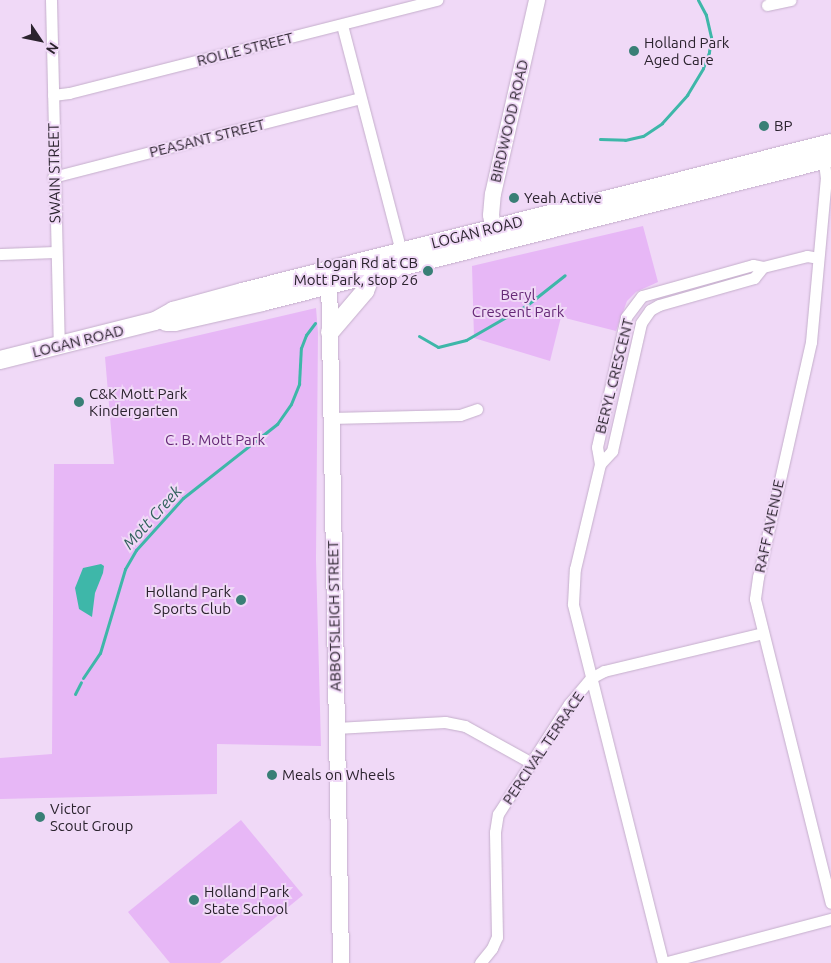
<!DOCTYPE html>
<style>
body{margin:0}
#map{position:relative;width:831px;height:963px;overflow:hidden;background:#f0d9f7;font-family:Ubuntu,sans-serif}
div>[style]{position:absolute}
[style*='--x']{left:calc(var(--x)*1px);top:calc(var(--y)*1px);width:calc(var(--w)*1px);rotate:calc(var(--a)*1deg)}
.green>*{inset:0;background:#e7b7f6}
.water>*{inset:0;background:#3eb7a9}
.stream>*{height:3px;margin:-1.5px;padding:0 1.5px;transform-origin:1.5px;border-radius:1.5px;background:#3eb7a9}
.roads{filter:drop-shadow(0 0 1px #c4aecb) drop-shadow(0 0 1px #c4aecb)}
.street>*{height:11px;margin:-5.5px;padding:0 5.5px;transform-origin:5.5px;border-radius:5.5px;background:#fff}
.secondary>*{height:16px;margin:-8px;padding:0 8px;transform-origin:8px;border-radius:8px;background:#fff}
.primary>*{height:18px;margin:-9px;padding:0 9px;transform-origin:9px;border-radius:9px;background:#fff}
.dots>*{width:14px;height:14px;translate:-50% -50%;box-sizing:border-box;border:2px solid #f0d9f7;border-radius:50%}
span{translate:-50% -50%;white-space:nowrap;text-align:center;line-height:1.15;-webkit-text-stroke:4px #f0d9f7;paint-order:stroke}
.poi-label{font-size:15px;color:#2b232e}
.left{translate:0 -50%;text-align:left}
.right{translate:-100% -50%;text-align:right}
.street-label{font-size:15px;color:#2b232e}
.park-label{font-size:15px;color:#662977}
.water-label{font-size:16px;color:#30615b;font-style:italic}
.north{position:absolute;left:15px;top:15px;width:50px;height:50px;-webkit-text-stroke:4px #f0d9f7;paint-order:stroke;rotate:124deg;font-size:14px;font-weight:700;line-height:20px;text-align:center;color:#2b232e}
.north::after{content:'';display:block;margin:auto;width:18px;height:22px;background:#2b232e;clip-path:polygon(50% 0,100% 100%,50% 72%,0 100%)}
</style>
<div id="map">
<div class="green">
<i style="clip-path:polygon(643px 226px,658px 282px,636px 292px,627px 301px,616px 331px,561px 317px,550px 361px,474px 338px,472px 266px)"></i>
<i style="clip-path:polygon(316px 308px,318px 332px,316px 559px,321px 746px,217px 744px,217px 794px,0 799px,0 758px,52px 754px,54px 464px,114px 464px,105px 357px)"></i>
<i style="clip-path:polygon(241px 820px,303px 895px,220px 963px,170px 963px,128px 912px)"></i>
</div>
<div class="water">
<i style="clip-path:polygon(101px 564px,104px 566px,103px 573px,95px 593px,92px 617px,79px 609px,75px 588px,83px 568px)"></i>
</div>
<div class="stream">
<i style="--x:600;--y:139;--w:25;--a:2"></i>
<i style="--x:625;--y:140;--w:18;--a:-13"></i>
<i style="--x:643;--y:136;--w:23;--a:-34"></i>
<i style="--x:662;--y:123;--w:38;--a:-48"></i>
<i style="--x:687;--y:95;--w:31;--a:-59"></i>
<i style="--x:703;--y:68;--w:17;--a:-69"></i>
<i style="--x:709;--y:52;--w:15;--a:-82"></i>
<i style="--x:711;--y:37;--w:23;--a:-103"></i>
<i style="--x:706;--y:15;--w:17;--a:-118"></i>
<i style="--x:419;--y:336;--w:22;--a:30"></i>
<i style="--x:438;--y:347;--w:29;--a:-14"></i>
<i style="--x:466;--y:340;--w:70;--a:-29.8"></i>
<i style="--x:527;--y:305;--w:48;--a:-38.3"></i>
<i style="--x:83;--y:678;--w:30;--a:-56"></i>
<i style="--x:100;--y:653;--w:88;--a:-73.4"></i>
<i style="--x:125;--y:569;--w:22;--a:-60"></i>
<i style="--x:136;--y:550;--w:70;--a:-47.9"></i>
<i style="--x:183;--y:498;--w:120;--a:-38.2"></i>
<i style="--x:277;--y:424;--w:24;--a:-55"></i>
<i style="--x:291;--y:404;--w:22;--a:-68"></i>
<i style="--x:299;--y:384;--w:36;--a:-87"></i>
<i style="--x:301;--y:348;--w:14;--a:-69"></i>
<i style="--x:306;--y:335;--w:15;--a:-53"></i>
<i style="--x:75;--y:694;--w:13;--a:-63"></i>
</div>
<div class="roads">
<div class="street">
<i style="--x:51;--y:0;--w:346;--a:88.7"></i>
<i style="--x:767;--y:5;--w:24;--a:-12"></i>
<i style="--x:342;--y:25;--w:235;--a:75.4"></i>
<i style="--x:53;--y:95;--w:16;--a:-7"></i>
<i style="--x:69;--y:93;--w:380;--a:-14.2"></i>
<i style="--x:823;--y:154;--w:23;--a:83"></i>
<i style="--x:826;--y:177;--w:166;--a:95.2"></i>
<i style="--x:811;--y:342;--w:241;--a:102.7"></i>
<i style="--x:758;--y:577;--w:22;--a:98"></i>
<i style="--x:755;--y:599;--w:313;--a:76"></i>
<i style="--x:53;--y:177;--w:317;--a:-14.4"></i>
<i style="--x:0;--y:254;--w:56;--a:-2"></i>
<i style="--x:330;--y:418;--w:130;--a:-1.3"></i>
<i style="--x:460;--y:415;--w:18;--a:-19"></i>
<i style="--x:600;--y:464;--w:18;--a:-47"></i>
<i style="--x:612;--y:451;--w:131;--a:-77.2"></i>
<i style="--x:641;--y:323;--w:16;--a:-55"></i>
<i style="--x:650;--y:310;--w:10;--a:-29"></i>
<i style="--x:659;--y:305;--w:99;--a:-15.9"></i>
<i style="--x:754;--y:278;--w:14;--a:-51"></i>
<i style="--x:336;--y:728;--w:109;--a:-3.2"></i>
<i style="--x:445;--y:722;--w:20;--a:11"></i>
<i style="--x:465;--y:726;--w:74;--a:29"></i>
<i style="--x:480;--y:963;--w:19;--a:-51"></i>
<i style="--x:492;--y:948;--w:12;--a:-66"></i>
<i style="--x:497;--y:937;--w:105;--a:-91.1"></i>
<i style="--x:495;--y:832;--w:18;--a:-81"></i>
<i style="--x:498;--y:814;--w:131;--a:-57.2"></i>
<i style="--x:569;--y:704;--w:34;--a:-50"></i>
<i style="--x:591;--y:678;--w:15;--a:-28"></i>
<i style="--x:604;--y:671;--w:163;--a:-13.4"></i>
<i style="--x:663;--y:963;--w:370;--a:-104.1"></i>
<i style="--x:573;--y:604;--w:35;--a:-87"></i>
<i style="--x:575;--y:569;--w:108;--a:-76.6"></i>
<i style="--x:600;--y:464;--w:17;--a:-100"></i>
<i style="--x:597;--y:447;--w:133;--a:-77.4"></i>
<i style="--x:626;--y:317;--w:26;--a:-53"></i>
<i style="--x:642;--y:296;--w:115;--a:-15.6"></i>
<i style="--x:753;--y:265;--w:10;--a:11"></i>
<i style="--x:763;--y:267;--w:45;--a:-14"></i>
<i style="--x:807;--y:256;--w:11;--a:10"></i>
<i style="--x:664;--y:963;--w:173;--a:-14.8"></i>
</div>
<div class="secondary">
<i style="--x:496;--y:241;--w:26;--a:-101"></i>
<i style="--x:491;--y:215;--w:21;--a:-85"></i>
<i style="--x:493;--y:194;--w:199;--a:-77.2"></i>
<i style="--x:329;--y:273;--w:690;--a:89"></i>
</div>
<div class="primary">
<i style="--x:166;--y:322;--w:9;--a:0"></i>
<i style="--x:175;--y:322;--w:89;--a:-12.9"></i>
<i style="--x:262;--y:302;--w:587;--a:-14.2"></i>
<i style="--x:330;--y:332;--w:54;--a:-49.5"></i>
<i style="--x:365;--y:291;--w:17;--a:-69"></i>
<i style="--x:0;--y:360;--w:160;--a:-14.1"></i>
<i style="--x:155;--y:321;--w:21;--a:-29"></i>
<i style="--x:173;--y:311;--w:72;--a:-15.4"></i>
<i style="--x:242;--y:292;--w:608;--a:-14.2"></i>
</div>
</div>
<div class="dots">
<i style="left:634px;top:51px;background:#397f76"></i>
<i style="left:764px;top:126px;background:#397f76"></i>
<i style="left:514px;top:198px;background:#397f76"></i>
<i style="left:428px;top:271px;background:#397f76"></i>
<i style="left:79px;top:402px;background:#397f76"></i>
<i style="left:241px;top:600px;background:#397f76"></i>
<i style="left:272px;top:775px;background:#397f76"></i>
<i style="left:40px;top:817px;background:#397f76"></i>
<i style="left:194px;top:900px;background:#397f76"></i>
</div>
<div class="poi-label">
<span class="left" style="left:644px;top:51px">Holland Park<br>Aged Care</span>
<span class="left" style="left:774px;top:126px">BP</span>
<span class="left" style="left:524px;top:198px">Yeah Active</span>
<span class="right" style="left:418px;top:271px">Logan Rd at CB<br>Mott Park, stop 26</span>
<span class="left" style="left:89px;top:402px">C&amp;K Mott Park<br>Kindergarten</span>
<span class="right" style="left:231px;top:600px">Holland Park<br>Sports Club</span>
<span class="left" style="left:282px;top:775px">Meals on Wheels</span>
<span class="left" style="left:50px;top:817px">Victor<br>Scout Group</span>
<span class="left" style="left:204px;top:900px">Holland Park<br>State School</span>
</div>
<div class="street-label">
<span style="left:245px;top:49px;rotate:-14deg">ROLLE STREET</span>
<span style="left:509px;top:121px;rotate:-77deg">BIRDWOOD ROAD</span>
<span style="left:207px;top:138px;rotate:-14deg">PEASANT STREET</span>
<span style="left:54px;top:173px;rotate:-91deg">SWAIN STREET</span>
<span style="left:477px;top:232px;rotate:-14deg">LOGAN ROAD</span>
<span style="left:78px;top:341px;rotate:-14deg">LOGAN ROAD</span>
<span style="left:614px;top:376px;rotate:-76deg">BERYL CRESCENT</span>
<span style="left:769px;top:526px;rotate:-78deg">RAFF AVENUE</span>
<span style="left:334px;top:616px;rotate:-91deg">ABBOTSLEIGH STREET</span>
<span style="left:543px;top:748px;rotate:-56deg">PERCIVAL TERRACE</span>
</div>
<div class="park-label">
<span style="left:518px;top:303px">Beryl<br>Crescent Park</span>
<span style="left:215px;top:440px">C. B. Mott Park</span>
</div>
<div class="water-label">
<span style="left:152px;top:517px;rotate:-48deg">Mott Creek</span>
</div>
<div class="north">N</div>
</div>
